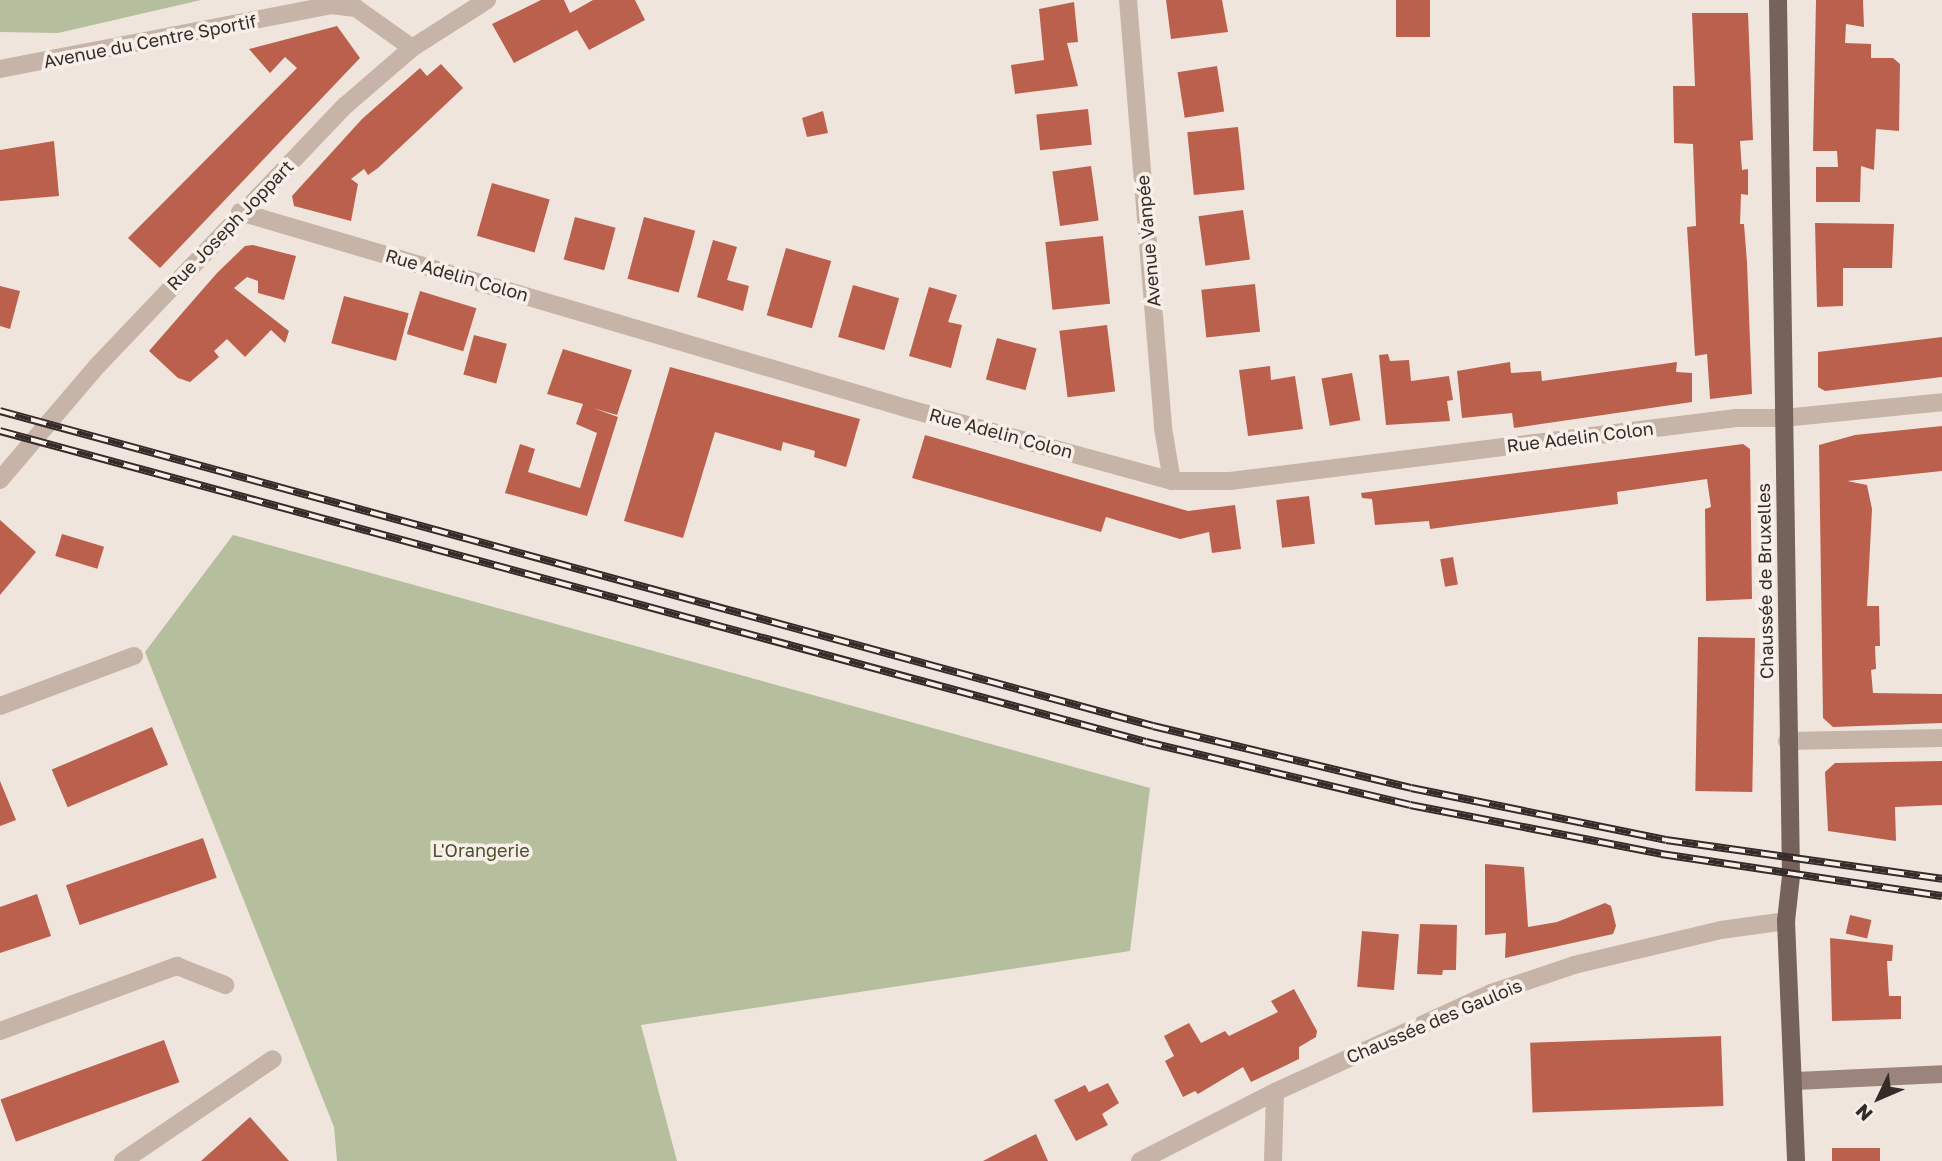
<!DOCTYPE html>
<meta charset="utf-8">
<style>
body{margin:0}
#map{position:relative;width:1942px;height:1161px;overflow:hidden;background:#f0e5dc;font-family:"Golos Text",sans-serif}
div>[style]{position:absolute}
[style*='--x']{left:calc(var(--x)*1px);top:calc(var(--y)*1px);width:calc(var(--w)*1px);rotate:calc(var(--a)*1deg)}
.green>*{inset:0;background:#b5be9d}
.building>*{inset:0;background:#bc604e;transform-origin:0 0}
.lane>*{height:18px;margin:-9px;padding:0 9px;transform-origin:9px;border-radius:9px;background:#c7b4a9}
.street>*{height:18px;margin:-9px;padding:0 9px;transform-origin:9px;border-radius:9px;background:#c7b4a9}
.secondary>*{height:18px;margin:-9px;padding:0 9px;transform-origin:9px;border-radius:9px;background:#9a847b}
.primary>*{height:18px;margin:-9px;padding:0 9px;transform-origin:9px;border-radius:9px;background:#75625a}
.rail>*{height:8px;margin-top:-4px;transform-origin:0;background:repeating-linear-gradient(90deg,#f8efe8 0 16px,#352b28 0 32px);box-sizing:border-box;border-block:2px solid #352b28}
span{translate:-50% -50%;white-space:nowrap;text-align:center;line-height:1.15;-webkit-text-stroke:7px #f8efe8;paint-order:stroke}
.street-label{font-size:18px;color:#352b28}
.park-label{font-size:18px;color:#47512e}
.north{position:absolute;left:1844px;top:1063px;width:70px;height:70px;-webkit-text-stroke:5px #f8efe8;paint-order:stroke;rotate:226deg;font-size:19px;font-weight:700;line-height:28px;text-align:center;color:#352b28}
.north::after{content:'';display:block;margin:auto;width:24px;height:32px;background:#352b28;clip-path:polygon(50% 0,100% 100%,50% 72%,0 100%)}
</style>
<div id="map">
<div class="green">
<i style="clip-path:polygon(0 0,201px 0,58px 33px,0 32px)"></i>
<i style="clip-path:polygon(233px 535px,1150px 788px,1130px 951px,641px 1025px,677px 1161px,337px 1161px,334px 1127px,145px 652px)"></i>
</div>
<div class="building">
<i style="clip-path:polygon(541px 0,564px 0,570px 13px,593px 0,635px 0,645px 20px,589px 50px,577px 30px,514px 63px,492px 24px)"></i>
<i style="clip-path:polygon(1166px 0,1222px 0,1228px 32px,1171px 39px)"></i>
<i style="left:1396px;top:0;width:34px;height:37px"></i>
<i style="clip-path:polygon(1816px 0,1863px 0,1864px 27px,1846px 24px,1845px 43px,1871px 44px,1871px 58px,1893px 58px,1900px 64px,1899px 131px,1876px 129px,1874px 170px,1861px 166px,1860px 202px,1816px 202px,1816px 167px,1838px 167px,1837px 151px,1813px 151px)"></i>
<i style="clip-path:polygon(1074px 2px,1078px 42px,1067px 43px,1078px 86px,1015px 94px,1011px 65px,1044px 60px,1039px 9px)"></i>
<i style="clip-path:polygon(1692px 13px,1748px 13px,1753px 140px,1740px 141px,1742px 170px,1748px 169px,1748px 195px,1741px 194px,1740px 224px,1744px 224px,1747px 262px,1752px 394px,1710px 399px,1707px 354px,1695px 356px,1687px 227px,1696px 226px,1693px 144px,1674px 143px,1673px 86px,1695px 86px)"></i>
<i style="clip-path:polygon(337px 26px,360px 58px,160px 268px,128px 238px,297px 68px,285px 57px,270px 73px,249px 49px)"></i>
<i style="clip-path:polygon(441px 64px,463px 88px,378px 168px,368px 175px,364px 169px,351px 179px,358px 184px,351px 221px,294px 206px,292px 196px,362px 119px,420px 68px,427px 76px)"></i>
<i style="left:1217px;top:66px;width:46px;height:40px;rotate:81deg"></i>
<i style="left:1088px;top:109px;width:36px;height:52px;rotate:84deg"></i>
<i style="clip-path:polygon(823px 111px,828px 133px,807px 137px,802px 118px)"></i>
<i style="left:1238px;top:127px;width:63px;height:51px;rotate:84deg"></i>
<i style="clip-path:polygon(54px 141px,59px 196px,0 201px,0 150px)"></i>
<i style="left:1091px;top:166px;width:55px;height:39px;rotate:82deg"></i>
<i style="left:492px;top:183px;width:60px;height:55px;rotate:16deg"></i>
<i style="left:1243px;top:210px;width:50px;height:45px;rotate:82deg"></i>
<i style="left:575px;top:217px;width:42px;height:44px;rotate:15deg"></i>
<i style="left:644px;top:217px;width:53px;height:64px;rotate:15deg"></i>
<i style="clip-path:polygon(1815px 223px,1894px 224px,1892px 268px,1843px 268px,1843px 306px,1817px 307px)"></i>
<i style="left:1103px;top:236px;width:68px;height:58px;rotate:84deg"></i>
<i style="clip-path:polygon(713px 240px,737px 247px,727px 280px,749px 286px,743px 311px,697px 297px)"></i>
<i style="clip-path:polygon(253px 245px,296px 256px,284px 300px,258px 293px,258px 281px,247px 277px,234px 288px,289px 331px,285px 343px,271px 330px,245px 357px,227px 339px,214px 351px,219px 357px,190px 382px,178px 378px,149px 351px,217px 273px,245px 246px)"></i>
<i style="left:786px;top:248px;width:47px;height:70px;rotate:16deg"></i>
<i style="left:1255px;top:284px;width:48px;height:54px;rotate:84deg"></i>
<i style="left:853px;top:285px;width:48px;height:54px;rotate:16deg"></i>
<i style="clip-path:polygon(0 286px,20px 291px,10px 329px,0 326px)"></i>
<i style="clip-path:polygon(929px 287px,957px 295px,948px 322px,962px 325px,951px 368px,909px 356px)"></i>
<i style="left:420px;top:291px;width:59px;height:45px;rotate:17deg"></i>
<i style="left:344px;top:296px;width:67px;height:49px;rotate:15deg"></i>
<i style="left:1107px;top:325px;width:67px;height:48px;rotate:83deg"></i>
<i style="left:474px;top:335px;width:34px;height:41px;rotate:15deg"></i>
<i style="clip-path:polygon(1942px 337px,1942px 377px,1825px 391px,1818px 387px,1818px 352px)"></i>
<i style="left:997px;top:338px;width:41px;height:43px;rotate:15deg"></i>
<i style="clip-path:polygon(563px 349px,632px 370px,617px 415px,593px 408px,618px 417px,587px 516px,505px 493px,520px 444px,535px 449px,528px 472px,580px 488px,597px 433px,576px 424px,583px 404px,547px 394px)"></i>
<i style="clip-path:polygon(1388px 354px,1390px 361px,1409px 360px,1411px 381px,1449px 376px,1453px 400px,1447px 401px,1450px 421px,1386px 425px,1379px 355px)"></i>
<i style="clip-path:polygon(1510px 362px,1511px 373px,1541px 371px,1542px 381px,1677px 362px,1676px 372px,1692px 373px,1692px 402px,1514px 428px,1512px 413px,1462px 418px,1457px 371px)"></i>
<i style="clip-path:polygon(1270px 366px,1271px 380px,1295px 376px,1303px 429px,1248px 436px,1239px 370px)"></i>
<i style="clip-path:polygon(670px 367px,860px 419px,846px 467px,814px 457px,815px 451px,783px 442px,781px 451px,715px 432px,683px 538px,624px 521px)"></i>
<i style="left:1352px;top:373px;width:48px;height:31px;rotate:80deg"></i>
<i style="clip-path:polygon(1942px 426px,1942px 471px,1847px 481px,1867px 485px,1872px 509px,1867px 606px,1879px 606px,1880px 646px,1875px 646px,1876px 669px,1871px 670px,1873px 693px,1942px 694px,1942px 723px,1833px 727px,1823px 718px,1819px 445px,1855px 435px)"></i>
<i style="clip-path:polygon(925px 435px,1188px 511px,1235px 505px,1241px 549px,1212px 553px,1209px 532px,1180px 539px,1106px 517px,1101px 532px,912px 478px)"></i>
<i style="clip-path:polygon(1743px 444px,1750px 449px,1752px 599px,1706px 601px,1705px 509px,1711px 507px,1707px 479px,1617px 492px,1618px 504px,1430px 529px,1429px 521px,1375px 525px,1372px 499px,1362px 498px,1361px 493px)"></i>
<i style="left:1309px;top:496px;width:48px;height:33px;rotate:83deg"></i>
<i style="clip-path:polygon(0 520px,36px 552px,0 595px)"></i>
<i style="left:62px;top:534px;width:44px;height:23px;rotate:17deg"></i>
<i style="left:1453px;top:557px;width:28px;height:13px;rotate:80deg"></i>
<i style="left:1755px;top:638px;width:154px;height:57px;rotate:91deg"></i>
<i style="left:152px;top:727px;width:41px;height:109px;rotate:67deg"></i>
<i style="clip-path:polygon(1942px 761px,1942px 805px,1895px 807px,1896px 841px,1828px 831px,1825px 772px,1835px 763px)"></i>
<i style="clip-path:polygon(0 781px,16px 820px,0 826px)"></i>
<i style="left:203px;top:838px;width:42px;height:145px;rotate:71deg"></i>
<i style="clip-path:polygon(1485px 864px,1524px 867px,1528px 927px,1557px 922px,1605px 903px,1611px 906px,1616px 926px,1613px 934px,1505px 958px,1506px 933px,1485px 935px)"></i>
<i style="clip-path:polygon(37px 894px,51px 936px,0 953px,0 907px)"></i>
<i style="left:1850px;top:915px;width:22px;height:19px;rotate:13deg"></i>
<i style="clip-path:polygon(1420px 924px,1457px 925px,1456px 970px,1443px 970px,1442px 975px,1417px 974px)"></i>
<i style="left:1362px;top:931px;width:37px;height:56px;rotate:5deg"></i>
<i style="clip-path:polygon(1830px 938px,1893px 945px,1892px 961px,1887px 961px,1889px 996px,1901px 996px,1901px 1019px,1832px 1021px)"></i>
<i style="clip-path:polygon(1294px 989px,1317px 1031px,1316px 1037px,1299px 1047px,1299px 1059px,1251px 1082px,1243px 1067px,1198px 1094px,1195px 1091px,1183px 1097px,1165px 1061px,1174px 1056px,1164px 1036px,1189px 1023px,1201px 1043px,1225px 1031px,1229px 1036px,1278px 1012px,1271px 1001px)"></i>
<i style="left:1721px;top:1036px;width:70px;height:191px;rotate:88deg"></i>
<i style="left:164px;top:1040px;width:45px;height:174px;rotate:70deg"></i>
<i style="clip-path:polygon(1108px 1083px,1119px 1103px,1102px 1114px,1108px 1125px,1076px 1141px,1054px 1100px,1085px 1085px,1089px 1092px)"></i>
<i style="clip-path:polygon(250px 1117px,289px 1161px,201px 1161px)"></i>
<i style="clip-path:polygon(1036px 1134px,1048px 1161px,983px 1161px,1010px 1147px)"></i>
<i style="left:1832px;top:1148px;width:48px;height:13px"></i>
</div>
<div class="lane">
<i style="--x:123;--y:1161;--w:181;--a:-34.2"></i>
</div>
<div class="street">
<i style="--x:1128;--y:0;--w:429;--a:85.3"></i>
<i style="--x:1163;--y:428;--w:54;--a:80.4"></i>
<i style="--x:0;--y:69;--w:337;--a:-10.9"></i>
<i style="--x:331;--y:5;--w:25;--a:7"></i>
<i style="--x:356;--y:8;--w:69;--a:35.5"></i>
<i style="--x:240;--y:212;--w:697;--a:16.41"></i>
<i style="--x:909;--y:409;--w:273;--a:15.3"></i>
<i style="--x:1172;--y:481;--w:58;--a:0"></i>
<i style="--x:1230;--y:481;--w:510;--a:-7.1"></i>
<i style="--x:1736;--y:418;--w:47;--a:0"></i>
<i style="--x:1783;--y:418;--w:160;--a:-5.7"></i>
<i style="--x:0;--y:480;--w:151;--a:-49.6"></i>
<i style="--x:98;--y:365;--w:359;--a:-46.4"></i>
<i style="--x:346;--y:105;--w:87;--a:-40.8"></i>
<i style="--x:412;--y:48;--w:89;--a:-32.6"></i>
<i style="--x:0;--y:706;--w:143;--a:-20.5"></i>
<i style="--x:1787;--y:741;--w:155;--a:-1.1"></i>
<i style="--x:0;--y:1031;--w:189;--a:-20.2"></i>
<i style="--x:177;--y:966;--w:52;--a:21.6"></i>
<i style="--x:1140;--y:1161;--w:152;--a:-27.1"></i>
<i style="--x:1275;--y:1092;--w:238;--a:-24.6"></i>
<i style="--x:1491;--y:993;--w:88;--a:-18.6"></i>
<i style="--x:1574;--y:965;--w:151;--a:-13.4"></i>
<i style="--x:1721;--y:930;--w:66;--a:-7.9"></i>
<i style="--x:1273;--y:1161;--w:69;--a:-88.3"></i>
</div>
<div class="secondary">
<i style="--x:1796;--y:1081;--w:146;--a:-2.7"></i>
</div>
<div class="primary">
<i style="--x:1778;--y:0;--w:876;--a:89.15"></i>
<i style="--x:1791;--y:876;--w:45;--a:96.3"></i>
<i style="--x:1786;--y:921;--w:240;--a:87.6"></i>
</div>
<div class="rail">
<i style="--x:0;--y:411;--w:1195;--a:15.28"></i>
<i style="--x:1153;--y:726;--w:265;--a:13.5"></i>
<i style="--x:1411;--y:788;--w:260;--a:11.5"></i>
<i style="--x:1666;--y:840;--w:279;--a:8"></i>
<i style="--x:0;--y:431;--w:1187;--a:15.18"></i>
<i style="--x:1146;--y:742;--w:271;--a:13.4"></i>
<i style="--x:1410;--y:805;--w:256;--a:11"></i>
<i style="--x:1661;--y:854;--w:284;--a:8.5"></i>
</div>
<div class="street-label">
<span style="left:150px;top:41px;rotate:-11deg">Avenue du Centre Sportif</span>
<span style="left:230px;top:225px;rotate:-46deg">Rue Joseph Joppart</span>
<span style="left:1148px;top:241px;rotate:-95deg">Avenue Vanpée</span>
<span style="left:457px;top:275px;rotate:16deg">Rue Adelin Colon</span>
<span style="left:1001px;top:433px;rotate:15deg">Rue Adelin Colon</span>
<span style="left:1580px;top:437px;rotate:-7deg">Rue Adelin Colon</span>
<span style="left:1765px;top:581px;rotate:-91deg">Chaussée de Bruxelles</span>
<span style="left:1434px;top:1021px;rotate:-23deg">Chaussée des Gaulois</span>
</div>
<div class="park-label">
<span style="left:481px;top:850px">L'Orangerie</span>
</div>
<div class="north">N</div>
</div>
